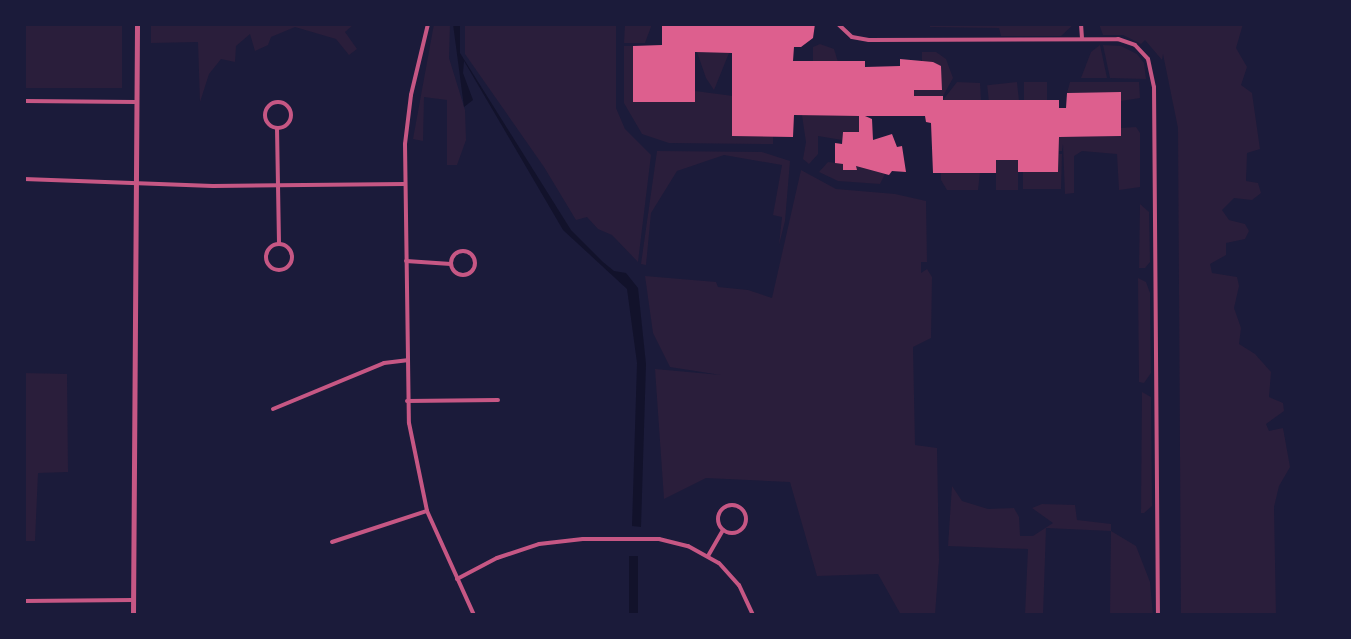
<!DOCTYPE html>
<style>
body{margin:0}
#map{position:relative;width:1351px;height:639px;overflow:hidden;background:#1b1b3a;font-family:"Alegreya Sans",sans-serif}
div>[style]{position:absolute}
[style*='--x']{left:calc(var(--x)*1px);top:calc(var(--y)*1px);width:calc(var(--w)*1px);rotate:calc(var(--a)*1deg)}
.green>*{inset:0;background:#2a1e3b;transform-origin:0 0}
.water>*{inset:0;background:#12122b;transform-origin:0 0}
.building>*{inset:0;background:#dd5f8e}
.minor>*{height:4px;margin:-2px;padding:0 2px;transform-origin:2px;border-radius:2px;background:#c65784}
.minor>.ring{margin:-2px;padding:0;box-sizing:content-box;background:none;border:4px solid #c65784;border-radius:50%}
.tertiary>*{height:4.5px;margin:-2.25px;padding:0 2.25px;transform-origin:2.25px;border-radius:2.25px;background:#c65784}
span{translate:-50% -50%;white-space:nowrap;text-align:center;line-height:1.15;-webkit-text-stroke:4.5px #1b1b3a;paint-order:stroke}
.frame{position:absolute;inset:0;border:26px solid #1b1b3a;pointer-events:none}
</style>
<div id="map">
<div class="green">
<i style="left:24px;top:24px;width:98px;height:64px"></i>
<i style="clip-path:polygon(151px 24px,354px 24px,345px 32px,357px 49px,349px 55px,336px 39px,295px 27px,271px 37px,268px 45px,255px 51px,250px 34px,236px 46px,235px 62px,221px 59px,209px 74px,200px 102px,198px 42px,151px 43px)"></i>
<i style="clip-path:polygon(434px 24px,450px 24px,449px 58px,465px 110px,466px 140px,457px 165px,447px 165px,447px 100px,424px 97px,423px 141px,413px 139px)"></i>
<i style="clip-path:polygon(465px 24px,616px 24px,616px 108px,625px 129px,651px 155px,638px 262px,612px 235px,598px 229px,587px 217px,576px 220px,544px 167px,465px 54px)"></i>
<i style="clip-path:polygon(625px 24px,652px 24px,645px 43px,624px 43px)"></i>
<i style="clip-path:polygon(930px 24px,1074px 24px,1061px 36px,1001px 36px,999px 28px,930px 27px)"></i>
<i style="clip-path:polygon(1099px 24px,1243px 24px,1236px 48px,1247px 67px,1241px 85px,1252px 93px,1260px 149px,1247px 153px,1246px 181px,1258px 183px,1261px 193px,1252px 200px,1234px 198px,1222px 210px,1229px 220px,1245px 224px,1249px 231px,1245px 239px,1226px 243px,1226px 255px,1210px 264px,1212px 273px,1237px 277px,1239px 286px,1234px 308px,1241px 328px,1239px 344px,1255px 354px,1271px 372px,1269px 397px,1283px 403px,1284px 411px,1266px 424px,1269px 431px,1283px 428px,1290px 467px,1279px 486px,1274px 507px,1276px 615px,1181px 615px,1178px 128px,1163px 54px,1162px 60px,1145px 40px,1141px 44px,1123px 35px,1103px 35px)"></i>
<i style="clip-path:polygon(820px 44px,834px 49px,838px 62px,813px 61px,813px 47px)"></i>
<i style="clip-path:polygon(1100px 45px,1107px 78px,1081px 78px,1091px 52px)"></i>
<i style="clip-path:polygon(1103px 45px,1121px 46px,1137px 54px,1144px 63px,1146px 79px,1110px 78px)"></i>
<i style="clip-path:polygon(624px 46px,633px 46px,633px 102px,695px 91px,733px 96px,773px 136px,773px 144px,669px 143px,642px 134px,624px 103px)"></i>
<i style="clip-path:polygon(697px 52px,729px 53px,714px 90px,706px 78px)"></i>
<i style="clip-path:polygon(922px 52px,936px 52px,946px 59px,953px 78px,943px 96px,914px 96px,914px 90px,942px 90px,941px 66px,922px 62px)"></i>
<i style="clip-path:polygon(957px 82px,980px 83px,981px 100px,943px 100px)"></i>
<i style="left:1017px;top:82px;width:18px;height:30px;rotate:84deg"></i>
<i style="left:1024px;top:82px;width:23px;height:18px"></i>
<i style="clip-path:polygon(1070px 82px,1139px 82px,1140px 98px,1121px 101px,1120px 92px,1067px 93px)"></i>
<i style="clip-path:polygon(802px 115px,859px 116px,859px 132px,843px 132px,842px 140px,818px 136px,818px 154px,809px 164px,803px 159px,806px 142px)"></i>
<i style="clip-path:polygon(1136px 127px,1140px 133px,1140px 187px,1119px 190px,1117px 154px,1082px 151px,1074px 156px,1074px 193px,1065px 194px,1063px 144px,1062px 151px,1059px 151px,1059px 137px,1121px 136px,1121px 128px)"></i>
<i style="clip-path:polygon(657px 151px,762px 152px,790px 161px,785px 221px,779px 245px,782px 217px,773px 215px,782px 165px,724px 155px,677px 171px,651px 213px,646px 265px,641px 264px)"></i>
<i style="clip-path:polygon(1059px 154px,1062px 154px,1061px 189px,1023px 189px,1023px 172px,1058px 172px)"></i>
<i style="left:996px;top:160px;width:22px;height:30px"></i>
<i style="clip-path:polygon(828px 162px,843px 164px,844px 170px,856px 170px,856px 166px,885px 174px,880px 184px,838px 181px,819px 172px)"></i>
<i style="clip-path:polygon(801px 170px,836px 189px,895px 194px,926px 201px,927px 262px,921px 262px,921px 273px,927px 269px,932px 277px,931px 338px,913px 347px,915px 445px,937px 448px,939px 560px,935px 615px,901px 615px,878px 574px,817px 576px,790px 482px,706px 478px,664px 499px,655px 369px,721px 375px,670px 367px,653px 333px,645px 276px,716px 282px,718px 287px,748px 290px,772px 298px)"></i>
<i style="clip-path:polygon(980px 172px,978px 190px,947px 190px,941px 180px,941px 173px)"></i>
<i style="clip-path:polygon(1140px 204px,1149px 212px,1150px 262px,1145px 268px,1139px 268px)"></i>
<i style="clip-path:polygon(1138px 278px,1146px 282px,1150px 293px,1151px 373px,1144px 383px,1139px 382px)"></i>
<i style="clip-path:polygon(24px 373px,67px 374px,68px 472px,38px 473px,35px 541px,24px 541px)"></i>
<i style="clip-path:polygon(1142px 392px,1151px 397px,1152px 506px,1144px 513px,1141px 513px)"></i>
<i style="clip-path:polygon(952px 486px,962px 501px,988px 509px,1014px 508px,1019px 517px,1020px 536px,1033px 536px,1053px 523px,1032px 508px,1042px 504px,1075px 505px,1077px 520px,1111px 524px,1111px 531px,1136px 546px,1150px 582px,1153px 615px,1110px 615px,1111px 531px,1046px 528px,1043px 615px,1025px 615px,1028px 549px,948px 546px)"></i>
</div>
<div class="water">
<i style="clip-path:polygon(453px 24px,460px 24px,460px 53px,571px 230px,603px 262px,614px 271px,626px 273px,638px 288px,646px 364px,641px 527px,632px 526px,637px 363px,627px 289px,563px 230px,464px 61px,463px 73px,473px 100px,464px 107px)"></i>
<i style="left:629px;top:556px;width:9px;height:59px"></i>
</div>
<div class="building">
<i style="clip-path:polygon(662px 24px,815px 24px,813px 38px,801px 47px,794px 47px,793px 61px,865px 61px,865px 67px,900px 66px,900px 59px,933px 62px,941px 66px,942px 90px,914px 90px,914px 96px,943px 96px,943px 100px,1059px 100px,1059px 108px,1066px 108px,1067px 93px,1121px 92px,1121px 136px,1059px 137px,1058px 172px,1018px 172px,1018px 160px,996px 160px,996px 173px,933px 173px,931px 123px,926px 122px,925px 116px,865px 116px,872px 119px,873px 140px,892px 134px,897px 147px,902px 146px,906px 172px,892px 171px,889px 175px,856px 166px,857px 170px,843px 170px,843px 164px,835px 163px,835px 143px,842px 144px,843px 132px,859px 132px,859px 116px,794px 115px,793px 137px,732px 136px,732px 53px,695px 52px,695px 102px,633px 102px,633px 46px,662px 45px)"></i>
</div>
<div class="minor">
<i style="--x:428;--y:24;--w:73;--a:103.5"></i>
<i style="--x:411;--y:95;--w:49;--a:97"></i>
<i style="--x:405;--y:144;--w:279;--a:89.2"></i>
<i style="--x:409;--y:423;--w:90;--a:78.4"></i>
<i style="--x:427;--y:511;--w:114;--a:65.7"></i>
<i style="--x:838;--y:24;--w:19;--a:43"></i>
<i style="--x:852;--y:37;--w:17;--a:10"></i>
<i style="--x:869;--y:40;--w:249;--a:-0.2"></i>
<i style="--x:1118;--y:39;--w:18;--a:19"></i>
<i style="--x:1135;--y:45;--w:19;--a:47"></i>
<i style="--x:1148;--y:59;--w:29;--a:78"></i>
<i style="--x:1154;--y:87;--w:528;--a:89.57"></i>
<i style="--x:1081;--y:24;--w:14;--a:86"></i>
<i style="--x:24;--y:101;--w:112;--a:0.5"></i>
<i class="ring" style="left:265px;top:102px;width:22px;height:22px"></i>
<i style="--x:277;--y:128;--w:115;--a:89"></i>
<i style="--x:24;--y:179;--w:189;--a:2.1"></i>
<i style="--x:213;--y:186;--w:192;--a:-0.6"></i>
<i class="ring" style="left:266px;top:244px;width:22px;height:22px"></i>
<i class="ring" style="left:451px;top:251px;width:20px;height:20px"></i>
<i style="--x:406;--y:261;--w:45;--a:3.8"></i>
<i style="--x:407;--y:401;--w:91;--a:-0.6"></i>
<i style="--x:273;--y:409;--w:120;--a:-22.5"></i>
<i style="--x:384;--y:363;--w:23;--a:-7"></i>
<i class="ring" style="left:718px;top:505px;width:24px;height:24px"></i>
<i style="--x:332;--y:542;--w:100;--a:-18.1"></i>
<i style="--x:708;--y:556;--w:30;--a:-60"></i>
<i style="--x:457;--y:579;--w:45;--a:-27.7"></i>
<i style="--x:497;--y:558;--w:44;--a:-18.4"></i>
<i style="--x:539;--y:544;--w:44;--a:-6.5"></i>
<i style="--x:583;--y:539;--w:76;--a:0"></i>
<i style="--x:659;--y:539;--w:30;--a:14"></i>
<i style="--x:688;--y:546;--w:35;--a:29"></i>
<i style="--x:719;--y:563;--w:30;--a:48"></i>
<i style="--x:739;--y:585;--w:33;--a:65"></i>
<i style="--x:24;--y:601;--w:109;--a:-0.5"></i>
</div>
<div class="tertiary">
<i style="--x:133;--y:615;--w:591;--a:-89.61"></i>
</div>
<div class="frame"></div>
</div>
